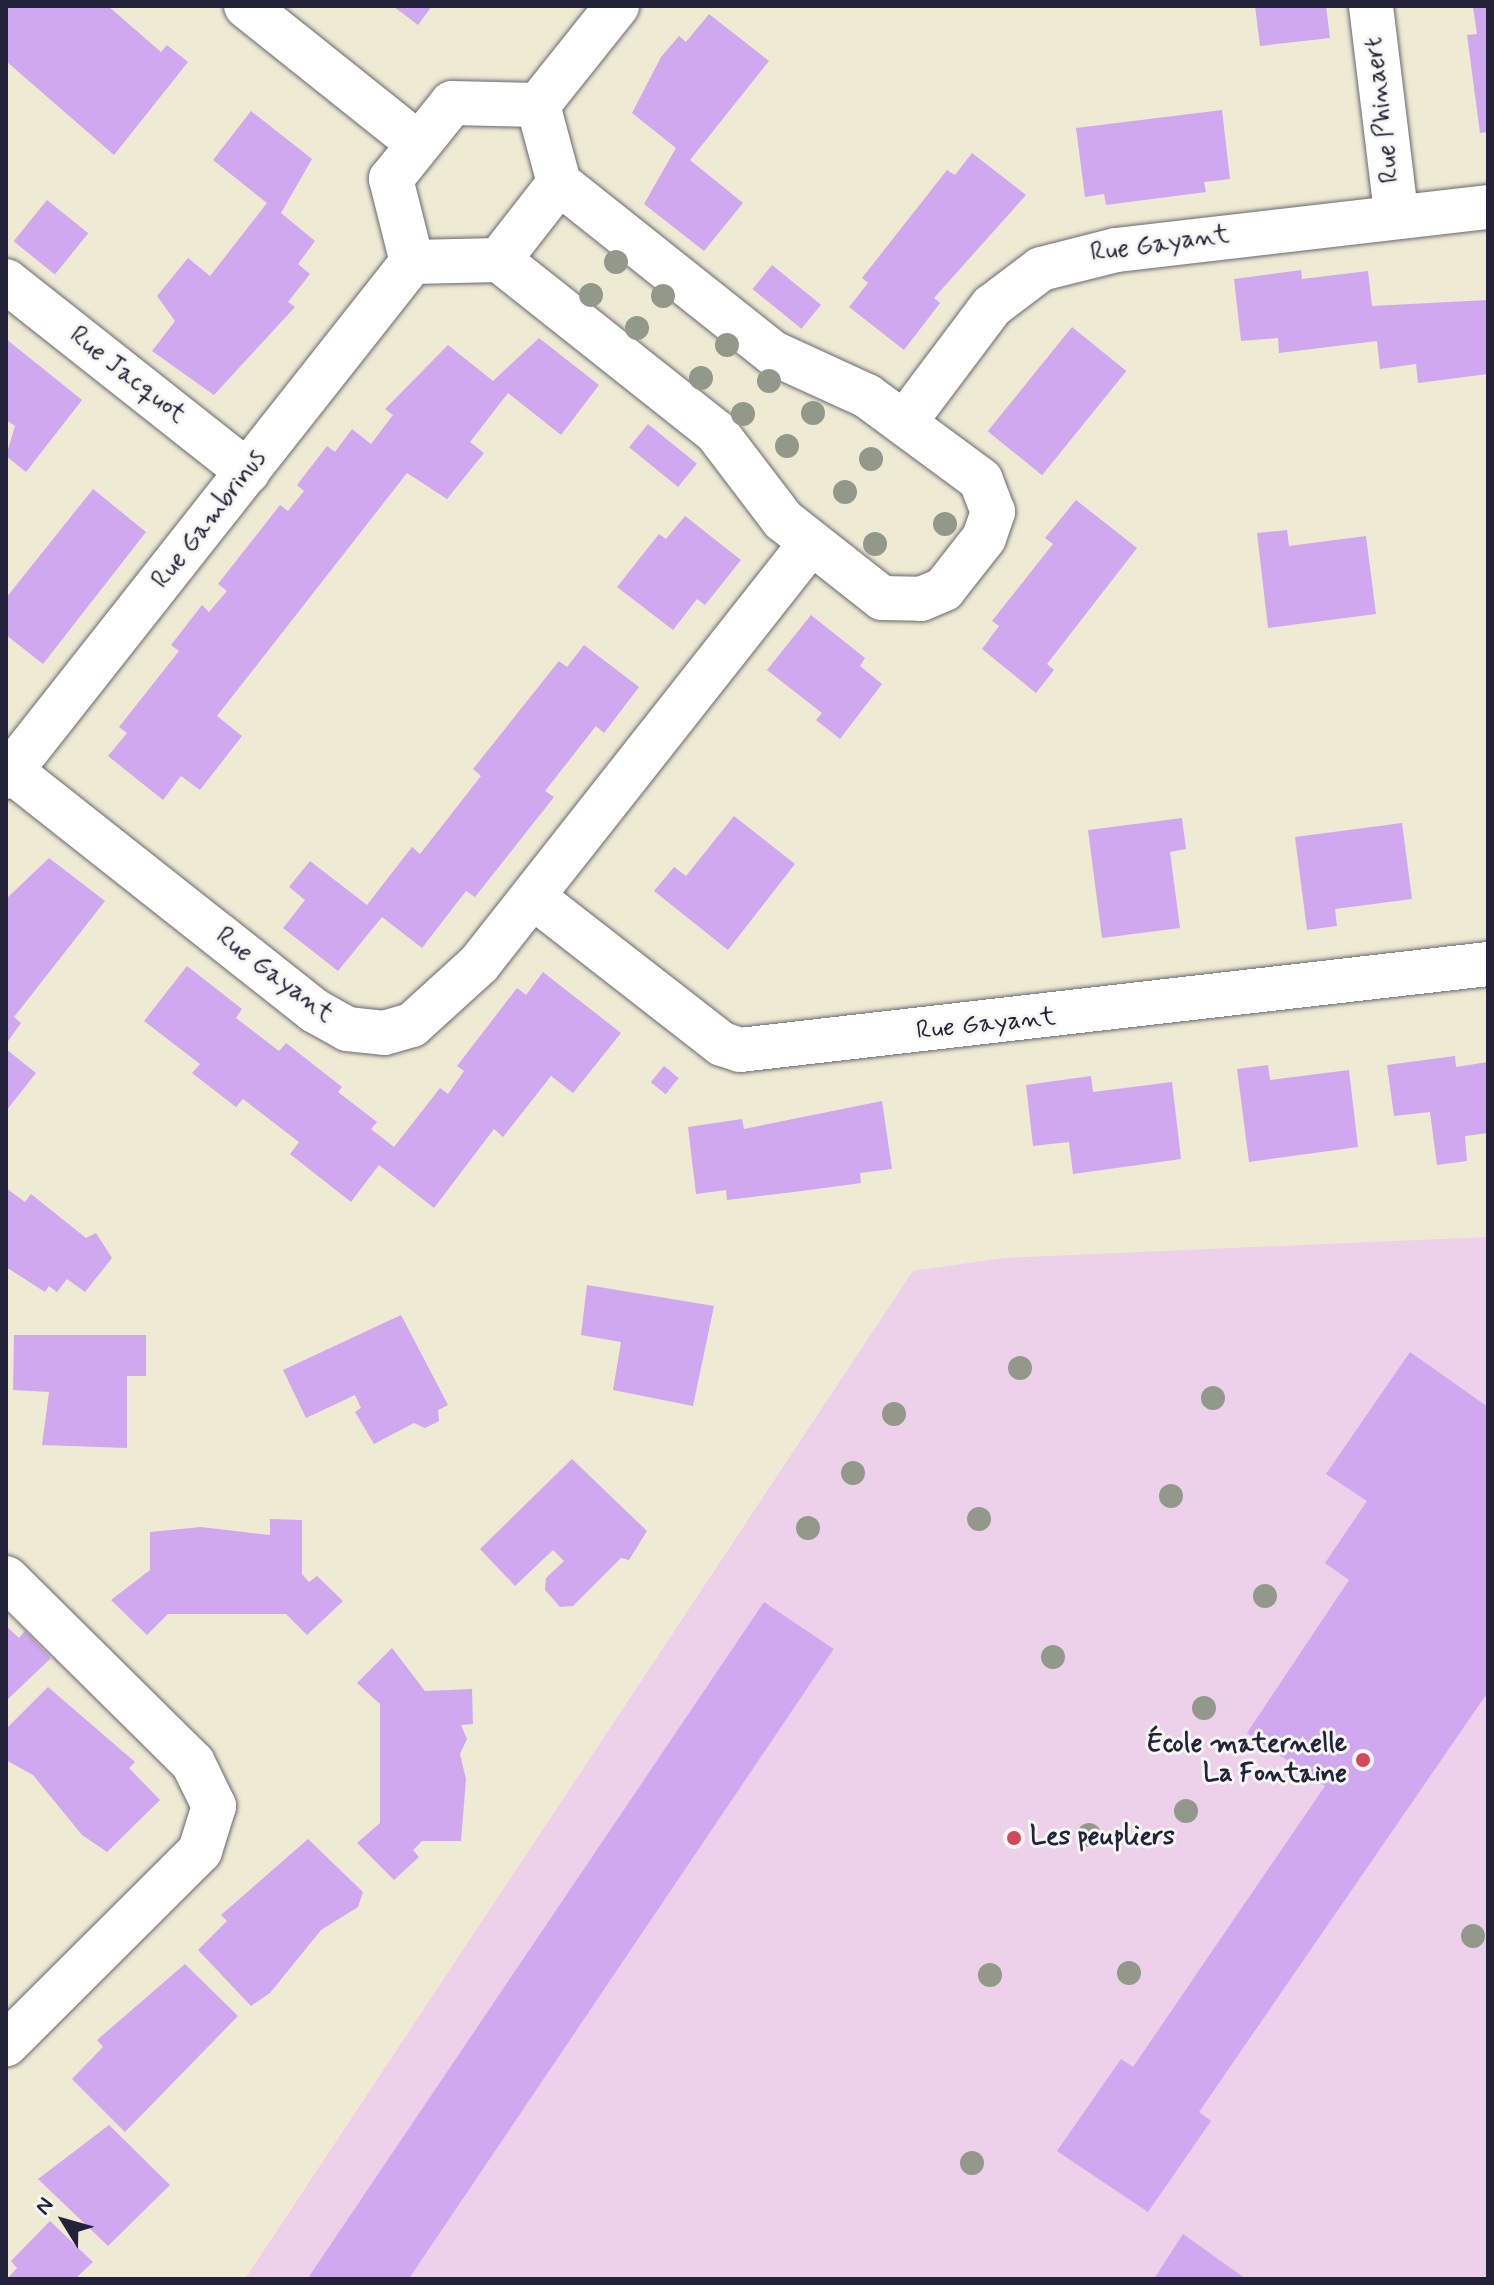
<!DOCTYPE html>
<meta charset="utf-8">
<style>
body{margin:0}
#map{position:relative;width:1494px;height:2285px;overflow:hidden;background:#eeead4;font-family:Mynerve,sans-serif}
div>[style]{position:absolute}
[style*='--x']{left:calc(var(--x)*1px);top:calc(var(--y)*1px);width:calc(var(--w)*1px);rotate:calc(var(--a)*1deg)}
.built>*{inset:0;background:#edd0e9}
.building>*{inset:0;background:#d0a8ef;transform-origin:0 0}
.roads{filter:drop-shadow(0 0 2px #696871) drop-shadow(0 0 2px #696871)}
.minor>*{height:44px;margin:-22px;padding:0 22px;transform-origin:22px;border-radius:22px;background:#fff}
.trees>*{width:24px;height:24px;margin:-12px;border-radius:50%;background:#92998b}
.dots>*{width:22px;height:22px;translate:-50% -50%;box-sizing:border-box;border:4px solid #f6f6f2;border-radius:50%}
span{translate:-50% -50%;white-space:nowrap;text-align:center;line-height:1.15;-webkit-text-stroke:6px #f6f6f2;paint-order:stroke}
.street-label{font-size:26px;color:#22223b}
.poi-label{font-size:26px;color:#22223b;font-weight:700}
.right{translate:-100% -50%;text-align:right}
.left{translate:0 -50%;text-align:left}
.frame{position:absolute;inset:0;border:8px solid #22223b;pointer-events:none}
.north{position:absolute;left:24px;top:2181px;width:80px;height:80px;-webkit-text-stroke:6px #f6f6f2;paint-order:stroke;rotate:307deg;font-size:22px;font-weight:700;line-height:32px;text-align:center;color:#22223b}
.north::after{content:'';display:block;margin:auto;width:28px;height:36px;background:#22223b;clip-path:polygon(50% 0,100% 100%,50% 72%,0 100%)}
</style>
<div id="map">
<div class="built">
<i style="clip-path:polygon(1488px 1237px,1488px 2279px,245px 2279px,913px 1271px,1004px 1258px)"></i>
</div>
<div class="building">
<i style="clip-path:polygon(6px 6px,108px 6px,161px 52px,167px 45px,188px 62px,114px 155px,6px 61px)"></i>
<i style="clip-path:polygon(393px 6px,432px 6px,418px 25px)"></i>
<i style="clip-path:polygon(1255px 6px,1326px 6px,1330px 38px,1260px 46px)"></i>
<i style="clip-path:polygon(1488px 6px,1488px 132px,1480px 133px,1467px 35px,1477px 34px,1473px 7px)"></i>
<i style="clip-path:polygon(709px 14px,769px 61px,690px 160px,743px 203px,704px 251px,644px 204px,676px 148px,632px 113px,661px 57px,679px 36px,686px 42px)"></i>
<i style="clip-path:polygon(1222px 110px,1230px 179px,1204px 182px,1206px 192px,1106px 205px,1104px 194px,1085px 197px,1076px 128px)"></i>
<i style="clip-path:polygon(251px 111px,312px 159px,281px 213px,315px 241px,298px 264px,310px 274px,288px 302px,295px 307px,214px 395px,152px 351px,175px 321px,157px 296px,188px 258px,210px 276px,267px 203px,213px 160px)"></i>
<i style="clip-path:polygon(972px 153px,1026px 195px,934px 298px,940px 303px,904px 350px,849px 307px,868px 283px,862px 278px,947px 170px,955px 175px)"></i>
<i style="left:47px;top:200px;width:53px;height:53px;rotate:39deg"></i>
<i style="left:772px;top:265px;width:63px;height:31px;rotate:39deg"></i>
<i style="clip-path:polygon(1301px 270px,1302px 279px,1368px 271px,1372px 306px,1488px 300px,1488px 374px,1418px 383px,1416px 364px,1380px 369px,1377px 341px,1279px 353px,1278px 338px,1241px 341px,1234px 279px)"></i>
<i style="left:1072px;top:327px;width:70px;height:134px;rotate:39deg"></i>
<i style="clip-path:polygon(539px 338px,599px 385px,561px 435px,508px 393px,470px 442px,484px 453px,447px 499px,407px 473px,217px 716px,242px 736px,200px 790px,181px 776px,163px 800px,108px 756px,127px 733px,119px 727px,179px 651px,171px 645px,202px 605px,209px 612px,227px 591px,218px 584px,280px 505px,288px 511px,304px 491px,297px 485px,327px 446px,335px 452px,352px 429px,371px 444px,393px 415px,385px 409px,448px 345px,493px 381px)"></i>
<i style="clip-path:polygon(6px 339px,82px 400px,26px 472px,6px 456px,15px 426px,6px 420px)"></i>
<i style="left:648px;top:424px;width:63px;height:30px;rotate:39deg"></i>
<i style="clip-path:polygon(93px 489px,146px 532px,43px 664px,6px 635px,6px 598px)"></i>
<i style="clip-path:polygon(1076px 500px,1137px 548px,1047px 664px,1054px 670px,1036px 693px,982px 649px,999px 626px,992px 621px,1053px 544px,1045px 538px)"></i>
<i style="clip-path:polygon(685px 516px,741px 560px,705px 605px,697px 599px,673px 630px,617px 587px,659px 534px,666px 539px)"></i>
<i style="clip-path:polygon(1287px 530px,1289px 546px,1366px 536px,1376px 614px,1268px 628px,1257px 533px)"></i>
<i style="clip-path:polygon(811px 615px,865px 658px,860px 666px,882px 684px,840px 739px,816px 720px,822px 713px,767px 670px)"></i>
<i style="clip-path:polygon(584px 645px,639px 687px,604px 733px,596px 726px,545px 791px,554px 797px,475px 897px,466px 891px,422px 948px,382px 917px,338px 971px,283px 928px,305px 900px,289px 887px,310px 861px,367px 905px,412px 847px,420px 854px,481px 776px,473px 769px,559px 661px,567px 667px)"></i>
<i style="clip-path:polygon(734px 816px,795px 864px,728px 950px,654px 891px,674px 867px,686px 876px)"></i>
<i style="clip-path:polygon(1182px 818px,1186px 849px,1170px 852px,1180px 928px,1102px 938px,1088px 830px)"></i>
<i style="clip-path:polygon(1402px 823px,1412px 899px,1335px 909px,1337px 926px,1307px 930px,1295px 837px)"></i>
<i style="clip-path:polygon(49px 858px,105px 901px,14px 1017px,21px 1023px,6px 1044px,6px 899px)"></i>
<i style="clip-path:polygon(187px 966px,242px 1009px,236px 1018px,279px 1051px,286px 1043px,342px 1087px,338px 1092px,377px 1122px,371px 1129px,394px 1147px,440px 1088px,448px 1094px,464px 1071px,457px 1066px,517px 988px,526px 995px,543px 972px,621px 1033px,573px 1093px,551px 1076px,503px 1137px,494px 1129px,434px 1208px,379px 1165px,351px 1202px,290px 1154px,299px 1142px,243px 1099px,236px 1107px,192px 1073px,200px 1064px,144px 1021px)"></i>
<i style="clip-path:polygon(6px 1049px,36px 1073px,6px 1111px)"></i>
<i style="clip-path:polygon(1455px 1056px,1456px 1067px,1488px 1062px,1488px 1133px,1465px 1136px,1467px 1161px,1437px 1165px,1430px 1112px,1394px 1116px,1387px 1065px)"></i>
<i style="clip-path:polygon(1268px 1065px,1270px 1080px,1349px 1070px,1358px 1147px,1249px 1162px,1237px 1069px)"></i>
<i style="left:664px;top:1066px;width:19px;height:21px;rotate:39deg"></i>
<i style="clip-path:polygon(1091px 1076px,1093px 1092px,1172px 1082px,1181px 1159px,1073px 1174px,1069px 1142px,1033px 1146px,1026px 1085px)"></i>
<i style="clip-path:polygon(882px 1101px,892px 1169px,860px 1173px,861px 1183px,794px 1192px,727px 1200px,726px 1190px,696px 1194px,688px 1127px,742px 1119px,744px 1129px)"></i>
<i style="clip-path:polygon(6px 1188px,25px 1202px,31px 1194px,86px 1238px,96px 1233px,112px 1258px,85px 1292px,67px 1279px,57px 1292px,49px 1286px,45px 1292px,6px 1267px)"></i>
<i style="clip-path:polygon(587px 1285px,714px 1306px,693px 1406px,613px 1390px,621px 1342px,581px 1335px)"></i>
<i style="clip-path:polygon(401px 1315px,448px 1405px,438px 1410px,439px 1421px,425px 1428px,414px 1423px,374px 1444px,355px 1412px,361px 1408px,355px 1395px,306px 1418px,283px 1370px)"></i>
<i style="clip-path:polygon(14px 1335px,146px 1335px,146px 1376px,127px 1376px,127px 1448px,42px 1445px,49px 1392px,13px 1390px)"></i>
<i style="clip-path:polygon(1410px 1352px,1488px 1407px,1488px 1692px,1199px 2112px,1211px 2121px,1148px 2212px,1057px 2151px,1121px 2059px,1133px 2067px,1325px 1786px,1247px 1733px,1349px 1580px,1325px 1563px,1367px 1501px,1326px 1474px)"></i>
<i style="clip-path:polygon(572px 1459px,647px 1531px,629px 1560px,621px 1558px,573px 1606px,560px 1607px,545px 1590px,546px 1578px,564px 1561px,553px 1550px,515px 1586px,480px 1549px)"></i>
<i style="clip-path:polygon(270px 1519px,302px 1520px,302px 1574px,309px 1582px,317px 1576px,343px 1601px,307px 1635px,286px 1614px,168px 1614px,147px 1635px,111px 1600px,150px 1570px,150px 1532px,201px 1527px,270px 1535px)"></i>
<i style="left:764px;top:1602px;width:84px;height:813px;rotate:34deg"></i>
<i style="clip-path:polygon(6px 1626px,19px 1638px,25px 1631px,51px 1658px,6px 1701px)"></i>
<i style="clip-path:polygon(392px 1648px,425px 1691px,472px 1689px,473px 1724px,461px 1725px,467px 1739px,460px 1754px,466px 1779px,461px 1841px,422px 1841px,413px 1850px,419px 1857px,394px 1880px,357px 1843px,380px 1823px,380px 1704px,357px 1683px)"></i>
<i style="clip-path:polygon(48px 1687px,135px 1762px,129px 1768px,160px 1800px,107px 1852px,82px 1835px,33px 1775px,6px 1760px,6px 1729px)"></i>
<i style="clip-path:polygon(308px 1839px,363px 1892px,358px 1907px,321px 1930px,270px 1993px,251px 2006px,198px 1950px,227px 1921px,221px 1915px)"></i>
<i style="clip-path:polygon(185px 1964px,238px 2016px,125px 2132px,72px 2079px,103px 2047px,97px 2040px)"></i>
<i style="clip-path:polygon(109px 2125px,170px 2185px,108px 2246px,38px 2179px)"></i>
<i style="clip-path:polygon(50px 2221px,93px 2262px,75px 2279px,7px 2279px,17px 2268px,11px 2261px)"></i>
<i style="clip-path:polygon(1183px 2234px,1246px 2279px,1154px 2279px)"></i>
</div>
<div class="roads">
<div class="minor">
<i style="--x:246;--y:6;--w:221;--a:38.6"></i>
<i style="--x:1371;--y:6;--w:209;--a:83.1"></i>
<i style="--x:452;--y:103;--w:86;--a:1.3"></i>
<i style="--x:538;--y:105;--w:81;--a:74.9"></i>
<i style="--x:559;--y:183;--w:98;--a:127.9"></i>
<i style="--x:499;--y:260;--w:87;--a:178.7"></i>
<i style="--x:412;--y:262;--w:86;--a:-104.2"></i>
<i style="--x:391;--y:179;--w:97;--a:-51.2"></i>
<i style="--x:538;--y:105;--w:127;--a:-51.4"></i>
<i style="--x:499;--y:260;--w:277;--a:38.4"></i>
<i style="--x:716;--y:432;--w:111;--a:52.7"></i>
<i style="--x:783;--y:520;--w:126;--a:38.2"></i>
<i style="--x:882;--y:598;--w:39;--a:1"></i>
<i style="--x:921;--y:599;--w:25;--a:-23"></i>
<i style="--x:944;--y:589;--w:65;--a:-51.9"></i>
<i style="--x:984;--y:538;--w:28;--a:-71"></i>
<i style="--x:993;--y:512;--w:34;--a:-111"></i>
<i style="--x:981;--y:480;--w:142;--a:-143.6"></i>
<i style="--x:867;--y:396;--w:103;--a:-155.4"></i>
<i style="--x:773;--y:353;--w:273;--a:-141.5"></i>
<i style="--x:6;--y:281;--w:308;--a:38.3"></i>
<i style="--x:904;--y:423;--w:146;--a:-53.1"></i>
<i style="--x:992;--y:306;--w:61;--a:-37.1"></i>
<i style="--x:1041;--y:269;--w:77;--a:-14.2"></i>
<i style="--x:1116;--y:250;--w:374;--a:-6.6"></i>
<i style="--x:6;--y:767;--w:394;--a:38.3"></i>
<i style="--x:315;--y:1011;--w:37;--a:29"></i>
<i style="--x:347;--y:1029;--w:37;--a:6"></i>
<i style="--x:384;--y:1033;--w:29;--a:-16"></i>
<i style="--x:412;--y:1025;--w:91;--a:-42.3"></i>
<i style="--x:479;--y:964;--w:535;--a:-51.76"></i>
<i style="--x:6;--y:777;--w:656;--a:-51.75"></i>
<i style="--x:533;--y:897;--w:239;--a:37.9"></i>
<i style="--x:722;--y:1044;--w:19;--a:18"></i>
<i style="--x:740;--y:1050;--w:753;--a:-6.56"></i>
<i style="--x:6;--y:1578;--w:263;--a:44.7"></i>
<i style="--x:193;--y:1763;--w:48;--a:64"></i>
<i style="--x:214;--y:1806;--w:47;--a:107.3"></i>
<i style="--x:200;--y:1851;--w:274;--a:135.1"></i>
</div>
</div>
<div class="trees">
<i style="left:616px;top:262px"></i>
<i style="left:591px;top:295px"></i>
<i style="left:663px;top:296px"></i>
<i style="left:637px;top:328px"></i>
<i style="left:727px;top:345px"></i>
<i style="left:701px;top:378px"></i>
<i style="left:769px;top:381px"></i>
<i style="left:813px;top:413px"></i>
<i style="left:743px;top:414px"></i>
<i style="left:787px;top:446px"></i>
<i style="left:871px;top:459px"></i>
<i style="left:845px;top:492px"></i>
<i style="left:945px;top:524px"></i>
<i style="left:875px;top:544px"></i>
<i style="left:1020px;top:1368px"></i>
<i style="left:1213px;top:1398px"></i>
<i style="left:894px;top:1414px"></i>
<i style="left:853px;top:1473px"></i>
<i style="left:1171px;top:1496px"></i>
<i style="left:979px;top:1519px"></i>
<i style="left:808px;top:1528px"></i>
<i style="left:1265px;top:1596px"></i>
<i style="left:1053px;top:1657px"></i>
<i style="left:1204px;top:1708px"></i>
<i style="left:1186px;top:1811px"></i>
<i style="left:1089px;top:1835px"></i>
<i style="left:1473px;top:1936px"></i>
<i style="left:1129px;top:1973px"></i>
<i style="left:990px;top:1975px"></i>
<i style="left:972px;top:2163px"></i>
</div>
<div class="dots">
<i style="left:1363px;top:1760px;background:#d1495b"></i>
<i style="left:1014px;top:1838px;background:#d1495b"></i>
</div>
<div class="street-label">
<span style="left:1383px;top:110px;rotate:-97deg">Rue Phinaert</span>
<span style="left:1160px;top:245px;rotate:-8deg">Rue Gayant</span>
<span style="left:127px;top:376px;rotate:38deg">Rue Jacquot</span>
<span style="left:210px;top:520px;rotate:-52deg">Rue Gambrinus</span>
<span style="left:274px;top:976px;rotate:37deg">Rue Gayant</span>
<span style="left:986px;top:1025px;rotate:-6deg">Rue Gayant</span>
</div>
<div class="poi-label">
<span class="right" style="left:1347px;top:1760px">École maternelle<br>La Fontaine</span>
<span class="left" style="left:1030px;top:1838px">Les peupliers</span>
</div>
<div class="frame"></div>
<div class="north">N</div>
</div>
